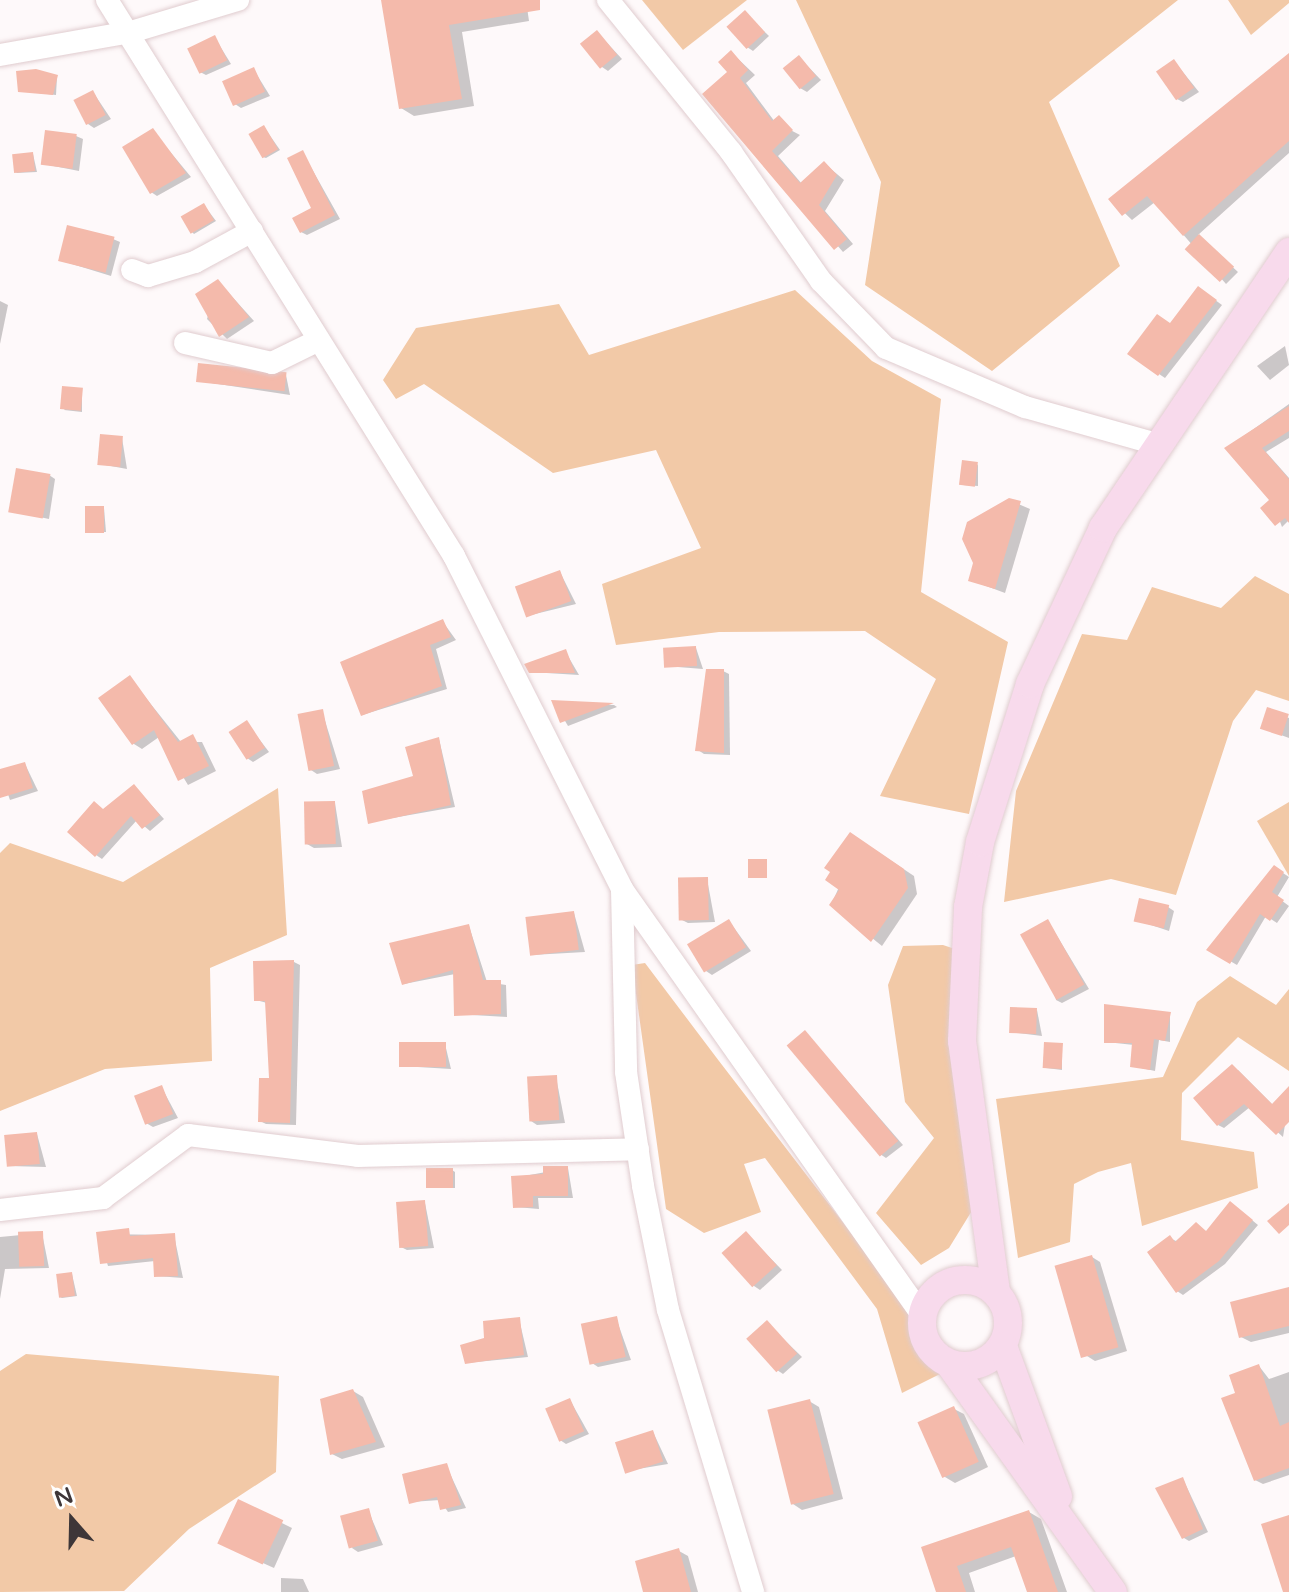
<!DOCTYPE html>
<style>
body{margin:0}
#map{position:relative;width:1289px;height:1592px;overflow:hidden;background:#fef9fa;font-family:"Varela Round",sans-serif}
div>[style]{position:absolute}
[style*='--x']{left:calc(var(--x)*1px);top:calc(var(--y)*1px);width:calc(var(--w)*1px);rotate:calc(var(--a)*1deg)}
.green>*{inset:0;background:#f2c9a7}
.shadow>*{inset:0;background:#0003}
.building>*{inset:0;background:#f4baab;transform-origin:0 0}
.roads{filter:drop-shadow(0 0 2px #e0cccf) drop-shadow(0 0 2px #e0cccf)}
.minor>*{height:22px;margin:-11px;padding:0 11px;transform-origin:11px;border-radius:11px;background:#fff}
.major>*{height:28px;margin:-14px;padding:0 14px;transform-origin:14px;border-radius:14px;background:#f8daec}
.major>.ring{margin:-14px;padding:0;box-sizing:content-box;background:none;border:28px solid #f8daec;border-radius:50%}
span{translate:-50% -50%;white-space:nowrap;text-align:center;line-height:1.15;-webkit-text-stroke:6px #fff;paint-order:stroke}
.north{position:absolute;left:32px;top:1480px;width:80px;height:80px;-webkit-text-stroke:6px #fff;paint-order:stroke;rotate:340deg;font-size:22px;font-weight:700;line-height:32px;text-align:center;color:#3e3638}
.north::after{content:'';display:block;margin:auto;width:28px;height:36px;background:#3e3638;clip-path:polygon(50% 0,100% 100%,50% 72%,0 100%)}
</style>
<div id="map">
<div class="green">
<i style="clip-path:polygon(642px 0,747px 0,683px 50px)"></i>
<i style="clip-path:polygon(796px 0,1178px 0,1049px 102px,1120px 266px,992px 371px,865px 285px,881px 182px)"></i>
<i style="clip-path:polygon(1228px 0,1289px 0,1289px 3px,1251px 35px)"></i>
<i style="clip-path:polygon(795px 290px,872px 361px,941px 399px,921px 592px,1008px 642px,969px 814px,880px 796px,936px 679px,865px 631px,719px 632px,616px 645px,602px 584px,701px 548px,656px 450px,553px 473px,424px 384px,396px 399px,383px 380px,416px 328px,559px 304px,589px 355px)"></i>
<i style="clip-path:polygon(1255px 576px,1289px 594px,1289px 701px,1256px 690px,1233px 721px,1176px 895px,1111px 879px,1004px 902px,1016px 791px,1082px 634px,1127px 640px,1152px 587px,1221px 608px)"></i>
<i style="clip-path:polygon(278px 788px,287px 935px,210px 968px,212px 1061px,105px 1069px,0 1111px,0 853px,10px 843px,123px 882px)"></i>
<i style="clip-path:polygon(1289px 802px,1289px 876px,1257px 821px)"></i>
<i style="clip-path:polygon(943px 945px,955px 949px,973px 1209px,949px 1248px,921px 1265px,876px 1213px,934px 1138px,905px 1102px,888px 985px,903px 946px)"></i>
<i style="clip-path:polygon(645px 963px,719px 1061px,954px 1367px,902px 1393px,877px 1309px,765px 1158px,744px 1164px,761px 1212px,704px 1233px,666px 1209px,632px 965px)"></i>
<i style="clip-path:polygon(1230px 976px,1276px 1005px,1289px 989px,1289px 1071px,1238px 1037px,1182px 1093px,1181px 1140px,1254px 1152px,1258px 1188px,1142px 1226px,1131px 1163px,1098px 1172px,1074px 1184px,1070px 1242px,1018px 1258px,996px 1099px,1163px 1077px,1197px 1002px)"></i>
<i style="clip-path:polygon(26px 1354px,279px 1376px,276px 1472px,189px 1529px,124px 1591px,0 1592px,0 1371px)"></i>
</div>
<div class="shadow">
<i style="clip-path:polygon(391px 0,526px 0,529px 21px,462px 32px,474px 106px,414px 116px,401px 108px)"></i>
<i style="clip-path:polygon(745px 13px,769px 36px,753px 51px,747px 47px)"></i>
<i style="clip-path:polygon(597px 32px,622px 59px,608px 71px,602px 67px)"></i>
<i style="clip-path:polygon(215px 38px,231px 64px,206px 75px,200px 72px)"></i>
<i style="clip-path:polygon(732px 53px,755px 75px,746px 83px,775px 122px,800px 135px,778px 156px,802px 184px,824px 163px,844px 180px,825px 211px,853px 244px,843px 252px,705px 94px,730px 72px)"></i>
<i style="clip-path:polygon(1289px 54px,1289px 153px,1198px 235px,1238px 272px,1226px 284px,1155px 202px,1132px 220px,1111px 200px)"></i>
<i style="clip-path:polygon(799px 57px,821px 80px,807px 92px,800px 88px)"></i>
<i style="clip-path:polygon(1174px 61px,1199px 92px,1183px 102px,1177px 99px)"></i>
<i style="clip-path:polygon(254px 70px,270px 96px,241px 108px,235px 104px)"></i>
<i style="clip-path:polygon(57px 77px,56px 95px,20px 91px)"></i>
<i style="clip-path:polygon(93px 92px,111px 119px,94px 128px,88px 124px)"></i>
<i style="clip-path:polygon(264px 127px,280px 150px,266px 158px,263px 157px)"></i>
<i style="clip-path:polygon(153px 131px,191px 177px,157px 196px,151px 192px)"></i>
<i style="clip-path:polygon(76px 136px,83px 139px,79px 171px,43px 164px)"></i>
<i style="clip-path:polygon(303px 153px,340px 219px,307px 235px,301px 232px,314px 209px)"></i>
<i style="clip-path:polygon(33px 154px,37px 172px,16px 173px)"></i>
<i style="clip-path:polygon(204px 205px,216px 221px,194px 234px,192px 232px)"></i>
<i style="clip-path:polygon(113px 239px,120px 242px,111px 276px,59px 260px)"></i>
<i style="clip-path:polygon(218px 281px,254px 321px,227px 339px,207px 319px)"></i>
<i style="clip-path:polygon(1204px 292px,1222px 305px,1165px 378px,1159px 374px)"></i>
<i style="clip-path:polygon(0 301px,8px 305px,0 344px)"></i>
<i style="clip-path:polygon(1285px 346px,1289px 365px,1270px 380px,1257px 366px)"></i>
<i style="clip-path:polygon(286px 375px,290px 395px,198px 381px)"></i>
<i style="clip-path:polygon(82px 390px,82px 412px,64px 410px)"></i>
<i style="clip-path:polygon(1289px 404px,1289px 438px,1266px 452px,1289px 478px,1289px 520px,1282px 527px,1272px 500px,1227px 448px)"></i>
<i style="clip-path:polygon(122px 438px,127px 469px,100px 464px)"></i>
<i style="clip-path:polygon(978px 464px,978px 486px,963px 485px)"></i>
<i style="clip-path:polygon(49px 475px,55px 479px,49px 519px,11px 511px)"></i>
<i style="clip-path:polygon(1009px 500px,1030px 509px,1005px 593px,970px 580px)"></i>
<i style="clip-path:polygon(104px 508px,106px 532px,88px 532px)"></i>
<i style="clip-path:polygon(560px 572px,576px 604px,527px 616px)"></i>
<i style="clip-path:polygon(443px 622px,456px 640px,436px 649px,447px 689px,362px 715px)"></i>
<i style="clip-path:polygon(696px 648px,703px 669px,665px 666px)"></i>
<i style="clip-path:polygon(565px 651px,579px 675px,530px 672px)"></i>
<i style="clip-path:polygon(723px 671px,729px 674px,730px 755px,704px 754px,698px 750px)"></i>
<i style="clip-path:polygon(130px 678px,181px 742px,202px 742px,216px 771px,188px 785px,159px 737px,142px 749px,134px 744px,101px 698px)"></i>
<i style="clip-path:polygon(554px 702px,614px 705px,617px 707px,568px 726px)"></i>
<i style="clip-path:polygon(1268px 710px,1289px 718px,1289px 738px,1267px 730px)"></i>
<i style="clip-path:polygon(322px 711px,340px 769px,317px 774px,311px 770px)"></i>
<i style="clip-path:polygon(247px 723px,269px 752px,253px 762px,247px 758px)"></i>
<i style="clip-path:polygon(439px 739px,455px 807px,370px 822px,416px 777px)"></i>
<i style="clip-path:polygon(25px 764px,38px 791px,10px 800px,0 771px)"></i>
<i style="clip-path:polygon(134px 786px,164px 819px,150px 831px,137px 820px,102px 859px,96px 855px,104px 810px)"></i>
<i style="clip-path:polygon(335px 803px,342px 847px,314px 848px,307px 844px)"></i>
<i style="clip-path:polygon(860px 840px,914px 876px,917px 894px,882px 946px,831px 905px)"></i>
<i style="clip-path:polygon(1274px 867px,1289px 877px,1277px 897px,1289px 906px,1277px 923px,1266px 916px,1237px 965px,1209px 949px)"></i>
<i style="clip-path:polygon(707px 879px,715px 922px,688px 923px,682px 920px)"></i>
<i style="clip-path:polygon(1168px 907px,1174px 911px,1169px 931px,1136px 920px)"></i>
<i style="clip-path:polygon(574px 913px,585px 952px,532px 955px)"></i>
<i style="clip-path:polygon(729px 921px,751px 951px,712px 975px,706px 971px)"></i>
<i style="clip-path:polygon(1048px 921px,1089px 989px,1062px 1003px,1056px 1000px)"></i>
<i style="clip-path:polygon(469px 926px,487px 982px,506px 985px,507px 1017px,455px 1014px,455px 974px,404px 984px)"></i>
<i style="clip-path:polygon(294px 962px,300px 965px,296px 1125px,266px 1124px,260px 1121px,271px 1080px,267px 1003px,256px 1000px)"></i>
<i style="clip-path:polygon(1037px 1010px,1042px 1036px,1011px 1032px)"></i>
<i style="clip-path:polygon(1170px 1014px,1170px 1042px,1159px 1040px,1155px 1071px,1132px 1066px,1134px 1045px,1106px 1042px)"></i>
<i style="clip-path:polygon(805px 1032px,903px 1145px,886px 1158px,880px 1154px)"></i>
<i style="clip-path:polygon(445px 1044px,451px 1069px,401px 1066px)"></i>
<i style="clip-path:polygon(1062px 1045px,1062px 1070px,1046px 1068px)"></i>
<i style="clip-path:polygon(1238px 1070px,1273px 1105px,1289px 1100px,1283px 1137px,1250px 1107px,1224px 1128px,1218px 1125px)"></i>
<i style="clip-path:polygon(556px 1077px,565px 1123px,537px 1125px,531px 1121px)"></i>
<i style="clip-path:polygon(162px 1088px,178px 1118px,153px 1127px,146px 1123px)"></i>
<i style="clip-path:polygon(37px 1134px,46px 1167px,9px 1166px)"></i>
<i style="clip-path:polygon(568px 1168px,573px 1198px,538px 1198px,539px 1209px,515px 1207px,513px 1178px)"></i>
<i style="clip-path:polygon(455px 1172px,455px 1188px,428px 1188px,452px 1170px)"></i>
<i style="clip-path:polygon(425px 1203px,434px 1248px,407px 1250px,401px 1247px)"></i>
<i style="clip-path:polygon(1236px 1207px,1258px 1225px,1225px 1264px,1183px 1295px,1177px 1291px,1170px 1238px,1176px 1241px,1196px 1224px,1207px 1232px)"></i>
<i style="clip-path:polygon(42px 1233px,49px 1268px,5px 1269px,0 1299px,0 1237px)"></i>
<i style="clip-path:polygon(746px 1233px,782px 1270px,760px 1290px,754px 1286px)"></i>
<i style="clip-path:polygon(98px 1234px,174px 1235px,183px 1278px,156px 1276px,155px 1261px,108px 1266px)"></i>
<i style="clip-path:polygon(1092px 1257px,1100px 1262px,1127px 1351px,1095px 1361px,1087px 1356px)"></i>
<i style="clip-path:polygon(72px 1274px,77px 1296px,62px 1298px,60px 1297px)"></i>
<i style="clip-path:polygon(1289px 1290px,1289px 1333px,1251px 1342px,1241px 1337px)"></i>
<i style="clip-path:polygon(616px 1318px,631px 1360px,598px 1367px,592px 1363px)"></i>
<i style="clip-path:polygon(519px 1319px,528px 1357px,466px 1363px,487px 1340px)"></i>
<i style="clip-path:polygon(767px 1323px,802px 1357px,783px 1374px,777px 1370px)"></i>
<i style="clip-path:polygon(1259px 1366px,1269px 1379px,1289px 1372px,1289px 1475px,1263px 1484px,1255px 1480px,1238px 1394px)"></i>
<i style="clip-path:polygon(353px 1391px,363px 1397px,385px 1447px,342px 1459px,332px 1454px)"></i>
<i style="clip-path:polygon(570px 1400px,589px 1434px,566px 1444px,560px 1440px)"></i>
<i style="clip-path:polygon(809px 1401px,819px 1407px,843px 1499px,802px 1510px,793px 1504px)"></i>
<i style="clip-path:polygon(954px 1409px,964px 1414px,988px 1467px,955px 1483px,945px 1477px)"></i>
<i style="clip-path:polygon(653px 1432px,668px 1464px,626px 1471px)"></i>
<i style="clip-path:polygon(446px 1465px,466px 1508px,448px 1512px,440px 1500px,411px 1502px)"></i>
<i style="clip-path:polygon(1183px 1479px,1208px 1532px,1189px 1541px,1184px 1538px)"></i>
<i style="clip-path:polygon(239px 1502px,292px 1528px,274px 1568px,230px 1548px)"></i>
<i style="clip-path:polygon(368px 1510px,383px 1545px,358px 1552px,352px 1548px)"></i>
<i style="clip-path:polygon(1029px 1512px,1041px 1519px,1067px 1592px,1029px 1592px,1016px 1556px,969px 1573px,975px 1592px,938px 1592px,923px 1549px)"></i>
<i style="clip-path:polygon(679px 1551px,688px 1556px,698px 1592px,645px 1592px)"></i>
<i style="clip-path:polygon(281px 1578px,303px 1579px,309px 1592px,281px 1592px)"></i>
</div>
<div class="building">
<i style="clip-path:polygon(381px 0,540px 0,540px 10px,449px 25px,462px 99px,399px 109px)"></i>
<i style="left:745px;top:10px;width:30px;height:25px;rotate:48deg"></i>
<i style="left:597px;top:30px;width:32px;height:22px;rotate:51deg"></i>
<i style="left:215px;top:35px;width:28px;height:31px;rotate:64deg"></i>
<i style="clip-path:polygon(731px 50px,748px 70px,740px 78px,772px 121px,779px 115px,793px 130px,772px 151px,800px 183px,824px 161px,837px 175px,819px 205px,847px 239px,834px 250px,702px 94px,727px 72px,718px 62px)"></i>
<i style="clip-path:polygon(1289px 53px,1289px 141px,1183px 236px,1147px 196px,1122px 216px,1108px 199px)"></i>
<i style="left:799px;top:55px;width:27px;height:21px;rotate:51deg"></i>
<i style="left:1174px;top:59px;width:35px;height:22px;rotate:55deg"></i>
<i style="left:254px;top:67px;width:27px;height:35px;rotate:66deg"></i>
<i style="clip-path:polygon(36px 69px,58px 75px,53px 95px,18px 92px,16px 71px)"></i>
<i style="left:93px;top:90px;width:28px;height:22px;rotate:63deg"></i>
<i style="left:264px;top:125px;width:28px;height:18px;rotate:60deg"></i>
<i style="clip-path:polygon(153px 128px,186px 173px,150px 194px,122px 147px)"></i>
<i style="left:45px;top:130px;width:32px;height:35px;rotate:7deg"></i>
<i style="clip-path:polygon(303px 150px,335px 215px,300px 233px,292px 218px,311px 208px,287px 158px)"></i>
<i style="left:33px;top:152px;width:19px;height:21px;rotate:84deg"></i>
<i style="left:204px;top:203px;width:20px;height:27px;rotate:60deg"></i>
<i style="left:67px;top:225px;width:49px;height:37px;rotate:14deg"></i>
<i style="left:1199px;top:234px;width:48px;height:21px;rotate:43deg"></i>
<i style="clip-path:polygon(218px 279px,249px 317px,219px 337px,195px 294px)"></i>
<i style="clip-path:polygon(1198px 286px,1217px 300px,1158px 376px,1127px 354px,1157px 314px,1170px 323px)"></i>
<i style="left:198px;top:363px;width:89px;height:19px;rotate:6deg"></i>
<i style="left:62px;top:386px;width:21px;height:23px;rotate:5deg"></i>
<i style="clip-path:polygon(1289px 406px,1289px 431px,1262px 448px,1289px 479px,1289px 523px,1285px 518px,1275px 526px,1260px 508px,1269px 500px,1224px 448px)"></i>
<i style="left:100px;top:434px;width:23px;height:31px;rotate:5deg"></i>
<i style="left:962px;top:460px;width:16px;height:25px;rotate:7deg"></i>
<i style="left:16px;top:468px;width:35px;height:45px;rotate:10deg"></i>
<i style="clip-path:polygon(1009px 498px,1021px 501px,995px 589px,968px 581px,973px 563px,962px 539px,967px 522px)"></i>
<i style="left:85px;top:506px;width:19px;height:27px"></i>
<i style="left:560px;top:570px;width:33px;height:48px;rotate:70deg"></i>
<i style="clip-path:polygon(443px 619px,451px 637px,430px 645px,442px 686px,361px 716px,340px 662px)"></i>
<i style="left:696px;top:646px;width:20px;height:33px;rotate:87deg"></i>
<i style="clip-path:polygon(566px 649px,575px 673px,529px 673px,524px 664px)"></i>
<i style="clip-path:polygon(706px 669px,724px 669px,724px 753px,695px 751px)"></i>
<i style="clip-path:polygon(130px 675px,178px 742px,193px 734px,209px 766px,178px 781px,154px 730px,132px 745px,98px 698px)"></i>
<i style="clip-path:polygon(551px 700px,614px 703px,560px 723px)"></i>
<i style="left:1267px;top:707px;width:23px;height:23px;rotate:18deg"></i>
<i style="left:323px;top:709px;width:58px;height:26px;rotate:79deg"></i>
<i style="left:247px;top:720px;width:33px;height:22px;rotate:57deg"></i>
<i style="clip-path:polygon(439px 737px,451px 805px,368px 824px,362px 791px,413px 776px,405px 747px)"></i>
<i style="clip-path:polygon(25px 762px,33px 788px,0 798px,0 769px)"></i>
<i style="clip-path:polygon(134px 784px,160px 815px,142px 829px,131px 816px,95px 857px,67px 832px,94px 801px,103px 809px)"></i>
<i style="left:335px;top:801px;width:43px;height:31px;rotate:89deg"></i>
<i style="clip-path:polygon(850px 832px,904px 869px,908px 888px,871px 942px,829px 905px,839px 890px,825px 880px,830px 872px,824px 868px)"></i>
<i style="left:748px;top:859px;width:19px;height:19px"></i>
<i style="clip-path:polygon(1274px 865px,1284px 872px,1272px 892px,1284px 900px,1270px 921px,1260px 914px,1230px 964px,1206px 950px)"></i>
<i style="left:708px;top:877px;width:43px;height:30px;rotate:89deg"></i>
<i style="left:1139px;top:898px;width:31px;height:24px;rotate:13deg"></i>
<i style="left:574px;top:911px;width:39px;height:49px;rotate:83deg"></i>
<i style="left:729px;top:919px;width:33px;height:49px;rotate:59deg"></i>
<i style="left:1048px;top:919px;width:75px;height:32px;rotate:61deg"></i>
<i style="clip-path:polygon(469px 924px,483px 980px,501px 980px,501px 1014px,454px 1016px,453px 970px,402px 985px,389px 943px)"></i>
<i style="clip-path:polygon(294px 960px,290px 1123px,258px 1122px,259px 1078px,269px 1078px,265px 1001px,254px 1001px,253px 961px)"></i>
<i style="clip-path:polygon(1104px 1004px,1171px 1012px,1165px 1041px,1154px 1039px,1150px 1070px,1130px 1067px,1132px 1043px,1104px 1043px)"></i>
<i style="left:1010px;top:1007px;width:27px;height:26px;rotate:2deg"></i>
<i style="left:805px;top:1030px;width:145px;height:24px;rotate:50deg"></i>
<i style="left:399px;top:1042px;width:47px;height:25px"></i>
<i style="left:1044px;top:1042px;width:19px;height:26px;rotate:3deg"></i>
<i style="clip-path:polygon(1232px 1064px,1272px 1104px,1289px 1086px,1289px 1122px,1276px 1135px,1244px 1104px,1217px 1126px,1193px 1098px)"></i>
<i style="left:557px;top:1075px;width:45px;height:30px;rotate:87deg"></i>
<i style="left:162px;top:1085px;width:31px;height:30px;rotate:69deg"></i>
<i style="left:37px;top:1132px;width:32px;height:33px;rotate:85deg"></i>
<i style="clip-path:polygon(543px 1166px,568px 1166px,568px 1196px,533px 1196px,533px 1207px,513px 1208px,511px 1176px,543px 1174px)"></i>
<i style="left:453px;top:1168px;width:20px;height:27px;rotate:90deg"></i>
<i style="left:425px;top:1200px;width:46px;height:29px;rotate:86deg"></i>
<i style="clip-path:polygon(1230px 1201px,1253px 1220px,1219px 1261px,1176px 1293px,1147px 1252px,1170px 1235px,1175px 1242px,1196px 1222px,1206px 1231px)"></i>
<i style="clip-path:polygon(1289px 1203px,1289px 1225px,1279px 1234px,1267px 1221px)"></i>
<i style="clip-path:polygon(129px 1228px,130px 1236px,175px 1233px,178px 1276px,154px 1277px,153px 1258px,100px 1264px,96px 1232px)"></i>
<i style="left:43px;top:1231px;width:35px;height:25px;rotate:88deg"></i>
<i style="left:746px;top:1231px;width:46px;height:33px;rotate:48deg"></i>
<i style="left:1092px;top:1255px;width:96px;height:39px;rotate:74deg"></i>
<i style="left:72px;top:1272px;width:24px;height:16px;rotate:83deg"></i>
<i style="clip-path:polygon(1289px 1287px,1289px 1326px,1239px 1338px,1230px 1302px)"></i>
<i style="left:617px;top:1316px;width:42px;height:37px;rotate:78deg"></i>
<i style="clip-path:polygon(520px 1317px,524px 1355px,465px 1364px,460px 1345px,484px 1338px,483px 1321px)"></i>
<i style="left:767px;top:1320px;width:45px;height:28px;rotate:48deg"></i>
<i style="clip-path:polygon(1259px 1364px,1280px 1426px,1289px 1422px,1289px 1468px,1254px 1481px,1221px 1398px,1235px 1393px,1229px 1375px)"></i>
<i style="clip-path:polygon(353px 1389px,376px 1442px,330px 1455px,320px 1399px)"></i>
<i style="left:570px;top:1398px;width:36px;height:27px;rotate:67deg"></i>
<i style="left:810px;top:1399px;width:98px;height:44px;rotate:76deg"></i>
<i style="left:954px;top:1406px;width:61px;height:40px;rotate:66deg"></i>
<i style="left:653px;top:1430px;width:33px;height:40px;rotate:72deg"></i>
<i style="clip-path:polygon(447px 1463px,461px 1505px,440px 1510px,437px 1497px,409px 1504px,402px 1474px)"></i>
<i style="clip-path:polygon(1183px 1477px,1203px 1529px,1182px 1539px,1155px 1488px)"></i>
<i style="left:238px;top:1499px;width:50px;height:49px;rotate:25deg"></i>
<i style="left:369px;top:1508px;width:34px;height:30px;rotate:75deg"></i>
<i style="clip-path:polygon(1029px 1510px,1058px 1592px,1027px 1592px,1011px 1547px,957px 1566px,966px 1592px,936px 1592px,921px 1547px)"></i>
<i style="clip-path:polygon(1289px 1515px,1289px 1592px,1283px 1592px,1261px 1524px)"></i>
<i style="clip-path:polygon(679px 1548px,691px 1592px,643px 1592px,635px 1561px)"></i>
</div>
<div class="roads">
<div class="minor">
<i style="--x:107;--y:0;--w:655;--a:58.03"></i>
<i style="--x:454;--y:556;--w:373;--a:63.2"></i>
<i style="--x:622;--y:889;--w:521;--a:54.85"></i>
<i style="--x:608;--y:0;--w:196;--a:51"></i>
<i style="--x:731;--y:152;--w:157;--a:55.1"></i>
<i style="--x:821;--y:281;--w:93;--a:45.9"></i>
<i style="--x:886;--y:348;--w:151;--a:23"></i>
<i style="--x:1025;--y:407;--w:140;--a:15.7"></i>
<i style="--x:0;--y:55;--w:133;--a:-10"></i>
<i style="--x:131;--y:32;--w:112;--a:-16.7"></i>
<i style="--x:132;--y:270;--w:17;--a:21"></i>
<i style="--x:148;--y:276;--w:49;--a:-16.6"></i>
<i style="--x:195;--y:262;--w:65;--a:-28.5"></i>
<i style="--x:185;--y:343;--w:89;--a:12.9"></i>
<i style="--x:272;--y:363;--w:52;--a:-26.1"></i>
<i style="--x:622;--y:889;--w:183;--a:88.7"></i>
<i style="--x:626;--y:1072;--w:115;--a:81.5"></i>
<i style="--x:643;--y:1186;--w:126;--a:78.6"></i>
<i style="--x:668;--y:1310;--w:295;--a:73.2"></i>
<i style="--x:0;--y:1210;--w:104;--a:-6.6"></i>
<i style="--x:103;--y:1198;--w:106;--a:-36.5"></i>
<i style="--x:188;--y:1135;--w:171;--a:7"></i>
<i style="--x:358;--y:1156;--w:280;--a:-1.4"></i>
</div>
<div class="major">
<i class="ring" style="left:922px;top:1280px;width:58px;height:58px"></i>
<i style="--x:996;--y:1292;--w:253;--a:-97.7"></i>
<i style="--x:962;--y:1041;--w:134;--a:-87.4"></i>
<i style="--x:968;--y:907;--w:66;--a:-79.5"></i>
<i style="--x:980;--y:842;--w:166;--a:-72.4"></i>
<i style="--x:1030;--y:684;--w:172;--a:-64.9"></i>
<i style="--x:1103;--y:528;--w:333;--a:-56"></i>
<i style="--x:1003;--y:1346;--w:160;--a:69.9"></i>
<i style="--x:951;--y:1366;--w:278;--a:54.4"></i>
</div>
</div>
<div class="north">N</div>
</div>
